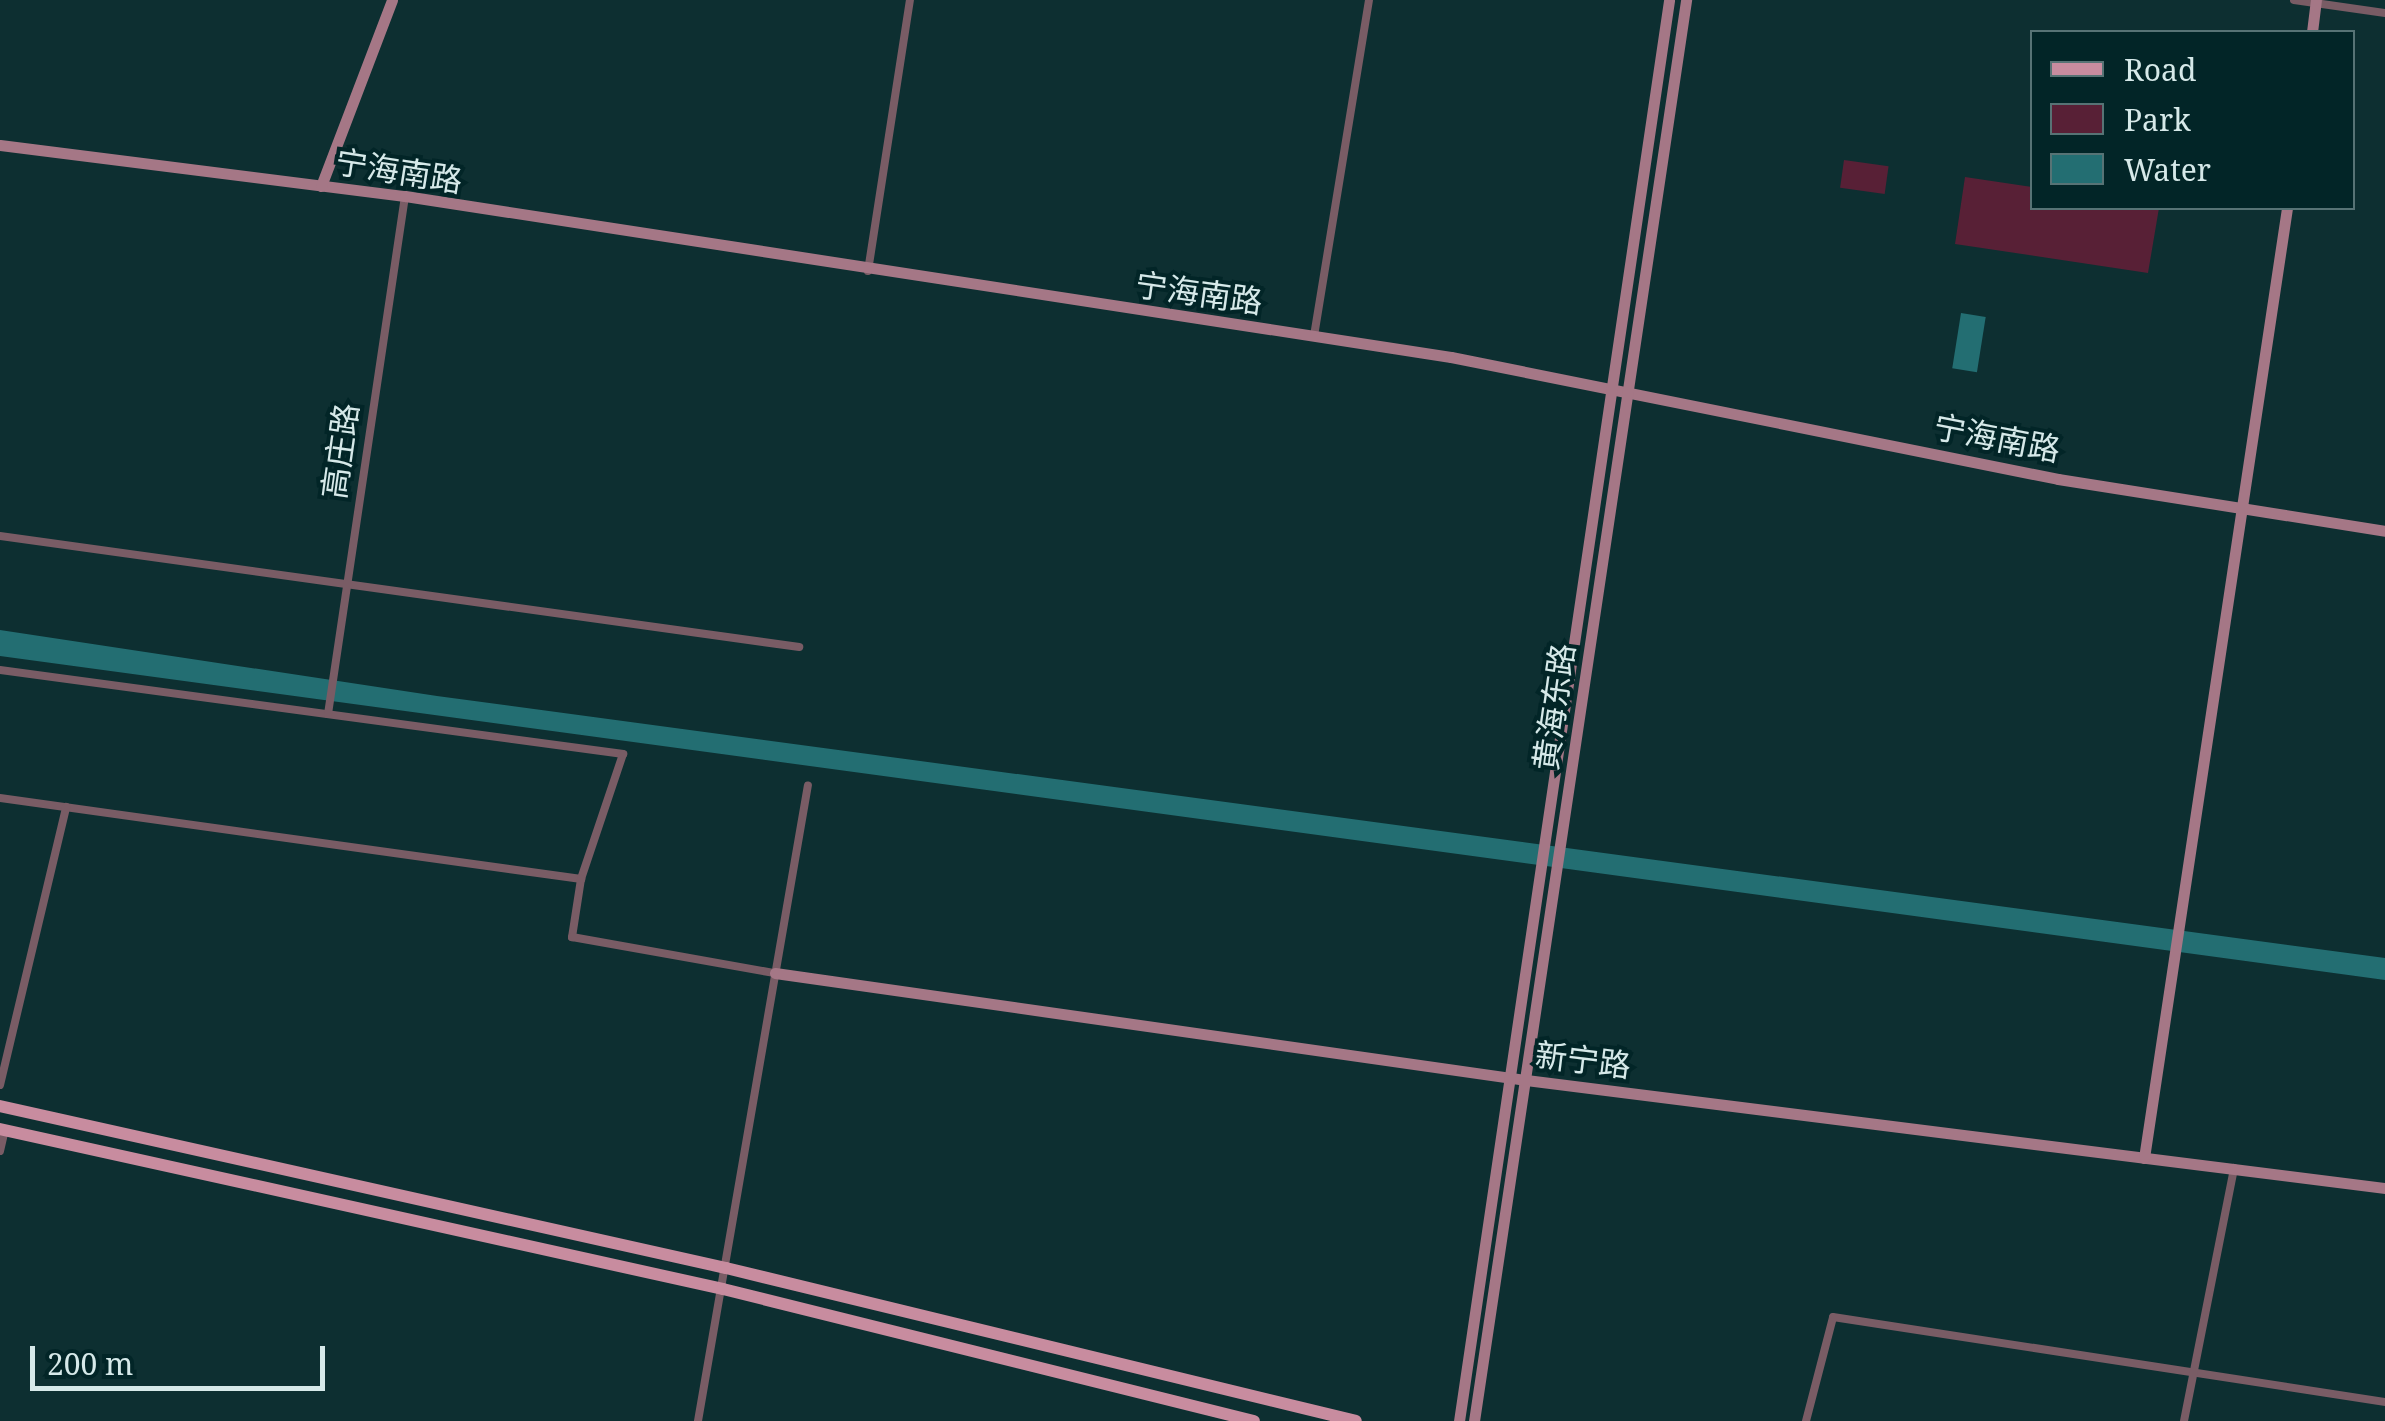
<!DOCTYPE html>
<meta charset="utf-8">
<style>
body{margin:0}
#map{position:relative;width:2385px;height:1421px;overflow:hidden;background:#0d2f31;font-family:"Noto Serif","Noto Sans SC",serif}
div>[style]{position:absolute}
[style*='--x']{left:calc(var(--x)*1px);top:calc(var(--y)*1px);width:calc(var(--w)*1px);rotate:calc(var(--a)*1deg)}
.green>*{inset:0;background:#582036;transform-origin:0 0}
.water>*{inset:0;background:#236e72;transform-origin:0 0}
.street>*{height:8px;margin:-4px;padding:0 4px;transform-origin:4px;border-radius:4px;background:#795c65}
.secondary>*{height:11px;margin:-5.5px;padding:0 5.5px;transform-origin:5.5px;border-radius:5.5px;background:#a57786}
.primary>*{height:12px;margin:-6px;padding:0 6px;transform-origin:6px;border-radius:6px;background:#c88c9f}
span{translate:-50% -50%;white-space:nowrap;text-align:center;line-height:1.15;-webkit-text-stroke:8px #022527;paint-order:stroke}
.street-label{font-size:32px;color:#d6e9e9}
.legend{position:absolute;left:2030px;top:30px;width:325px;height:180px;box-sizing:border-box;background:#022527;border:2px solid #577375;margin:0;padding:12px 18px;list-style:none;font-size:30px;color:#d6e9e9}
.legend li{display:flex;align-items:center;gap:20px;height:50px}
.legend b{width:50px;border:2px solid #577375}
.scale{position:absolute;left:30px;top:1346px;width:295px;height:45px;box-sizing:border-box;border:5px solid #d6e9e9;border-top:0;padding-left:12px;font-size:30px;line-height:35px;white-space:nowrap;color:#d6e9e9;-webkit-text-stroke:8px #022527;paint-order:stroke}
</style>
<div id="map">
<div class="green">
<i style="left:1844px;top:160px;width:45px;height:28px;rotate:8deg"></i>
<i style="clip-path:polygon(1965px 177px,2032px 187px,2032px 208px,2159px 208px,2148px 273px,1955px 244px)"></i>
</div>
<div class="water">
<i style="left:1961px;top:313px;width:25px;height:56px;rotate:9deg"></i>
<i style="clip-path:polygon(0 630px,437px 696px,2385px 958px,2385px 980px,0 656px)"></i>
</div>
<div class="street">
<i style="--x:2294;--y:0;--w:92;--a:8.1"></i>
<i style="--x:868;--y:271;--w:274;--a:-81.2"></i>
<i style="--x:1314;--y:336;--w:340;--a:-80.7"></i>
<i style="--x:0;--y:536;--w:807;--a:7.91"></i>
<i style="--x:0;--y:670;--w:629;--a:7.68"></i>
<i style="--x:623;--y:754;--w:132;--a:108.6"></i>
<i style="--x:328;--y:714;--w:524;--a:-81.54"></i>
<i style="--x:0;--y:798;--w:587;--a:7.94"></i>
<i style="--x:581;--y:879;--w:59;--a:98.8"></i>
<i style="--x:572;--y:937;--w:206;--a:10.1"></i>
<i style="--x:0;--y:1085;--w:286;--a:-76.6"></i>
<i style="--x:0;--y:1151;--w:22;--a:-77"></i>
<i style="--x:698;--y:1421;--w:645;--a:-80.19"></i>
<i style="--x:1806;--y:1421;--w:107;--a:-75.4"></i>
<i style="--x:1833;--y:1317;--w:559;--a:8.75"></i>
<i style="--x:2184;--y:1421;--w:258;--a:-78.8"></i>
</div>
<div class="secondary">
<i style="--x:2312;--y:32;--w:32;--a:-83"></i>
<i style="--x:0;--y:145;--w:408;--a:7.2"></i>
<i style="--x:405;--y:196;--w:1058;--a:8.75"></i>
<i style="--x:1451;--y:357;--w:619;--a:11.36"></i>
<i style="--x:2058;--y:479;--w:331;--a:9"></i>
<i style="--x:321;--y:186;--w:199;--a:-69.1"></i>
<i style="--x:775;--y:973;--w:759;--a:8.11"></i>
<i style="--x:1526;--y:1080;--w:866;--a:7.17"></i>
<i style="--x:2144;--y:1158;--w:961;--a:-81.44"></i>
<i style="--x:1459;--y:1421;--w:1436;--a:-81.59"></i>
<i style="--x:1474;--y:1421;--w:1437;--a:-81.51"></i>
</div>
<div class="primary">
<i style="--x:0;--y:1106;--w:744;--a:12.58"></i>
<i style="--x:726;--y:1268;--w:648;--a:13.65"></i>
<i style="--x:0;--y:1129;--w:740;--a:12.48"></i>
<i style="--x:723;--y:1289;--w:547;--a:13.96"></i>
</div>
<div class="street-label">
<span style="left:399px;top:171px;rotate:9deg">宁海南路</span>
<span style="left:1199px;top:293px;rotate:8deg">宁海南路</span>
<span style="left:1997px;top:438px;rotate:11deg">宁海南路</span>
<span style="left:340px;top:451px;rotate:-82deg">高庄路</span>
<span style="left:1554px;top:707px;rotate:-82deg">黄海东路</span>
<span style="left:1583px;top:1060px;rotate:7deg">新宁路</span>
</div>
<ul class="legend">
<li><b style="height:12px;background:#c88c9f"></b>Road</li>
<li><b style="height:28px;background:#582036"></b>Park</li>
<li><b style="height:28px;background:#236e72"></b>Water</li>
</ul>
<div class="scale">200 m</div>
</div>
